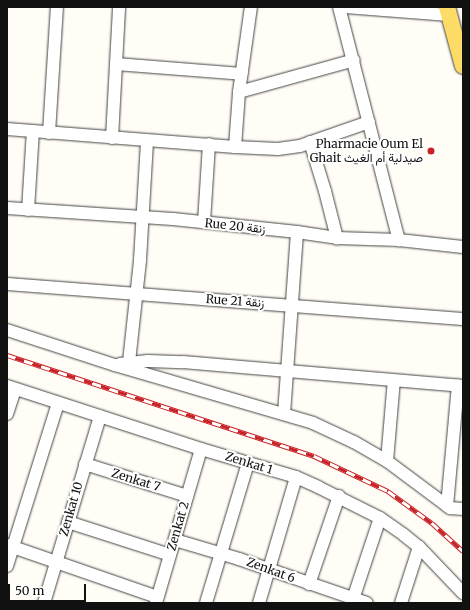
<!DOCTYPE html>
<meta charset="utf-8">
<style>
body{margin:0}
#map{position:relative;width:470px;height:610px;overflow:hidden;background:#fffdf5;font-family:Merriweather,Vazirmatn,serif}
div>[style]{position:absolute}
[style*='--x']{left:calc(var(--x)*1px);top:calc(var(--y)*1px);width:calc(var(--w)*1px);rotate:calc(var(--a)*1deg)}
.roads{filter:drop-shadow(0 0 1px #444) drop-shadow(0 0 1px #444)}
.minor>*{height:12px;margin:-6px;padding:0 6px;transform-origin:6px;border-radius:6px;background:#fff}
.major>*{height:16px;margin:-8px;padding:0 8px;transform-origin:8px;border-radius:8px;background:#fddb67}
.rail>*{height:4.5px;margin-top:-2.25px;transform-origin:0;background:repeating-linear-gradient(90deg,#fff 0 9px,#c82227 0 18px);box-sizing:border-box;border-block:1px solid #c82227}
.dots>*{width:11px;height:11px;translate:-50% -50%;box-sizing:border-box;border:2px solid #fff;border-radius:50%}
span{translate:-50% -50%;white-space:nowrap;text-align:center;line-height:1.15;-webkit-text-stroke:4px #fff;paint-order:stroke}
.poi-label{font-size:12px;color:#111}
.right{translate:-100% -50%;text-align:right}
.street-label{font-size:12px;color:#111}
.frame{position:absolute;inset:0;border:8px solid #111;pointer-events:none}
.scale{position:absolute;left:8px;top:584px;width:78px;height:18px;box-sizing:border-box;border:2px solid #111;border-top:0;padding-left:5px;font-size:12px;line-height:14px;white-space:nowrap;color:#111;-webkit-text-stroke:3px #fff;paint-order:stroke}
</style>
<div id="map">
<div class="roads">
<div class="minor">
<i style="--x:339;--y:7;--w:241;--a:75.6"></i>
<i style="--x:345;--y:7;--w:104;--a:4.4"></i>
<i style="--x:116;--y:64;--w:126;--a:4.5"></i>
<i style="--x:239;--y:92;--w:119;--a:-15.5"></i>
<i style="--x:7;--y:129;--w:229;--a:4.5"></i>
<i style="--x:235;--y:147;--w:43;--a:2.7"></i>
<i style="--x:278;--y:149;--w:22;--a:-8"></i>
<i style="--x:300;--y:146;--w:73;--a:-19.2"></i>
<i style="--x:49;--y:133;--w:126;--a:-86.4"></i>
<i style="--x:112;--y:138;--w:131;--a:-86.9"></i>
<i style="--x:310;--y:142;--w:51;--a:73"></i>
<i style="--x:325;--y:191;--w:49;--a:75.7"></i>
<i style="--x:235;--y:147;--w:55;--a:-85.8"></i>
<i style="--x:239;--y:92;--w:86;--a:-82"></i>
<i style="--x:7;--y:208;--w:166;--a:3.8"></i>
<i style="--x:173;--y:219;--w:125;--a:6"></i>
<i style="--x:297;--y:232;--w:40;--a:8.5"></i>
<i style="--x:337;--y:238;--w:62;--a:1.8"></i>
<i style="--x:399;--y:240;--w:64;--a:6.2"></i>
<i style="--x:28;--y:210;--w:79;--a:-86.4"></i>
<i style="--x:204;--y:222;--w:78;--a:-86.3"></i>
<i style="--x:7;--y:284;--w:457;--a:4.4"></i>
<i style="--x:7;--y:330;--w:114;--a:18"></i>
<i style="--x:115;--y:365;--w:206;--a:16.3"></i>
<i style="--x:313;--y:423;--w:45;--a:24.9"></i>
<i style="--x:354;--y:442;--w:38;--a:30"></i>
<i style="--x:387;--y:461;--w:79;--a:36.7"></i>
<i style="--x:450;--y:508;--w:13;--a:4"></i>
<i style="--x:129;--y:362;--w:103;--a:-83.8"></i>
<i style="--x:140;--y:260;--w:119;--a:-86.6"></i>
<i style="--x:120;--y:364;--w:28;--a:-6"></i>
<i style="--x:148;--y:361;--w:35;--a:2"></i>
<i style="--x:183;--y:362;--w:281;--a:4.9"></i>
<i style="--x:7;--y:386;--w:204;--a:18"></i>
<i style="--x:201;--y:449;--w:99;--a:16.4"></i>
<i style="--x:296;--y:477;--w:24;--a:24"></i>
<i style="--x:318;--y:487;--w:69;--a:26.6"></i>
<i style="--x:380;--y:518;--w:29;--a:35"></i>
<i style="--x:404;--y:535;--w:19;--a:39"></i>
<i style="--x:419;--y:547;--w:64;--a:46.3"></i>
<i style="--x:7;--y:414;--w:26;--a:-72"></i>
<i style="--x:284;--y:414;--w:182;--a:-85.9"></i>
<i style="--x:387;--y:461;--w:81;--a:-85.1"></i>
<i style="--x:85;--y:464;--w:107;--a:17.4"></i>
<i style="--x:447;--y:506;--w:121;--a:-84.8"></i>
<i style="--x:68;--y:522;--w:107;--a:17.9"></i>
<i style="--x:175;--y:540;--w:67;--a:16.5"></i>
<i style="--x:239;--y:559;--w:135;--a:19"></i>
<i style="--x:7;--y:545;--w:159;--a:19.1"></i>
<i style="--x:7;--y:566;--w:171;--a:-72.6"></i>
<i style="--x:309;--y:584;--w:93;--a:-71.2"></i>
<i style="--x:353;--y:599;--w:85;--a:-71.6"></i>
<i style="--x:44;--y:603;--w:195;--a:-73.3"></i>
<i style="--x:156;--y:603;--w:160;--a:-73.7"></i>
<i style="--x:206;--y:603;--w:146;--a:-73.3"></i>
<i style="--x:259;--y:603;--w:131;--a:-73.6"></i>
<i style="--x:401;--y:603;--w:59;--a:-72.2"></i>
</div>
<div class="major">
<i style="--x:447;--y:7;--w:61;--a:74.8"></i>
</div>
</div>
<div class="rail">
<i style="--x:7;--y:355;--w:323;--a:18.2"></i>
<i style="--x:314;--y:456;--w:82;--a:25.3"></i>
<i style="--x:388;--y:491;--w:54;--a:36"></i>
<i style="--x:432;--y:523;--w:42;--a:42.1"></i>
</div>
<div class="dots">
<i style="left:431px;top:151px;background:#c82227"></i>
</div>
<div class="poi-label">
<span class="right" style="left:423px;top:151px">Pharmacie Oum El<br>Ghait صيدلية أم الغيث</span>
</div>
<div class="street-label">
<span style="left:235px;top:226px;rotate:6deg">Rue 20 زنقة</span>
<span style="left:235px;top:301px;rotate:4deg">Rue 21 زنقة</span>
<span style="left:249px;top:463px;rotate:17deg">Zenkat 1</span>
<span style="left:136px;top:480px;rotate:17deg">Zenkat 7</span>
<span style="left:71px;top:509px;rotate:-74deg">Zenkat 10</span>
<span style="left:178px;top:526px;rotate:-74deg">Zenkat 2</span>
<span style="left:271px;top:570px;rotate:20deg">Zenkat 6</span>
</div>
<div class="frame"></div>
<div class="scale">50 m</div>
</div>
